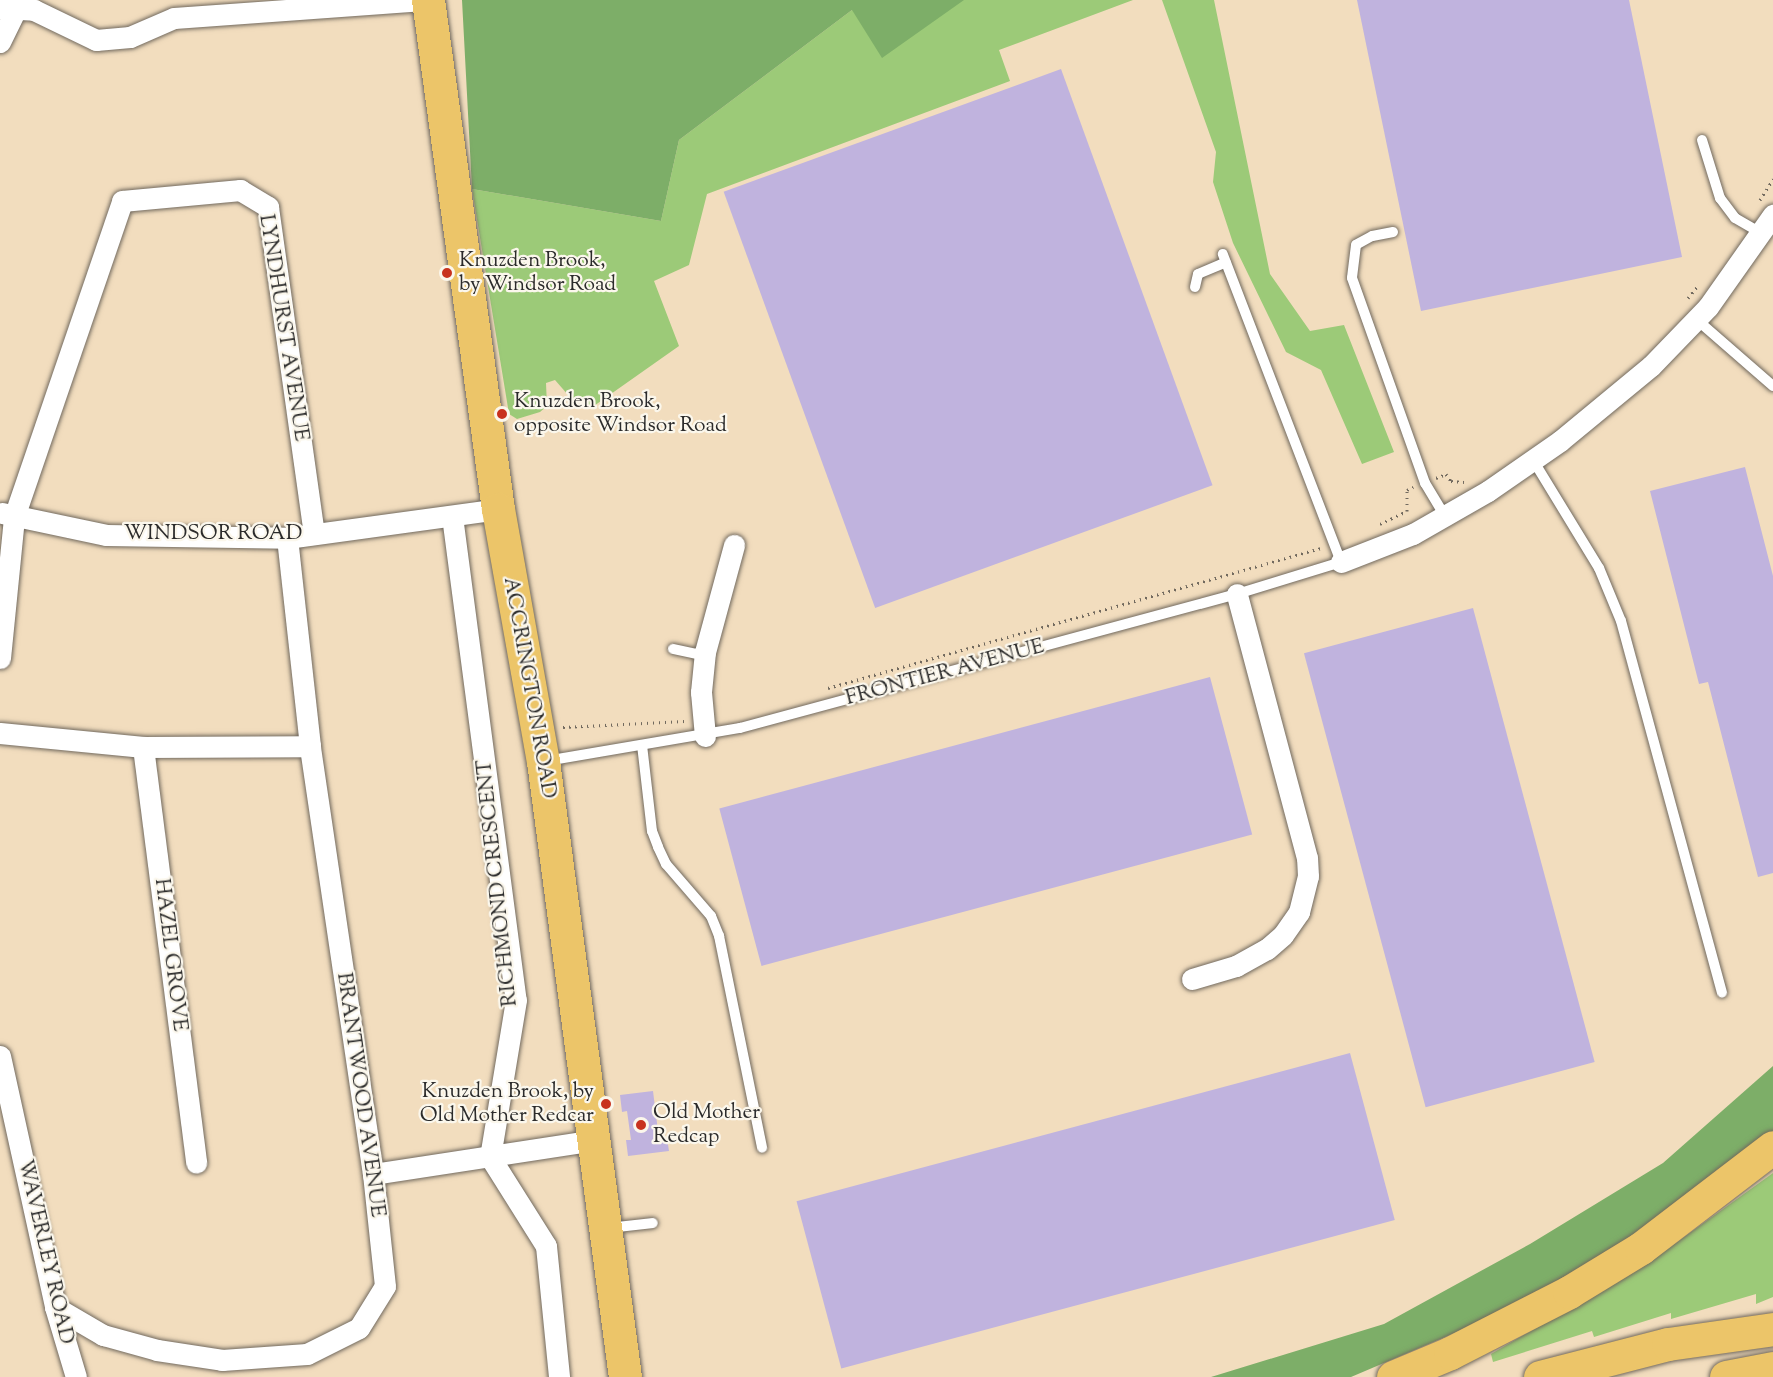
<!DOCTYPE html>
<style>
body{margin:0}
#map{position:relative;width:1773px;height:1377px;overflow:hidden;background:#f2ddbe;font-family:"Sorts Mill Goudy",serif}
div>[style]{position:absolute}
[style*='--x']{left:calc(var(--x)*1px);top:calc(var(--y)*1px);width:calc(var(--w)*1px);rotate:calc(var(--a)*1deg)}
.green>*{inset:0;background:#9cca78}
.forest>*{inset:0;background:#7dae68}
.building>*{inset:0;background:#c0b3de;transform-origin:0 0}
.path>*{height:3px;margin-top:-1.5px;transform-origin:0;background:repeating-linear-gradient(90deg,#71695e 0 1.5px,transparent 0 6px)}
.roads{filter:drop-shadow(0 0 2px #71695e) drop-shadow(0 0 2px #71695e)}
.lane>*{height:10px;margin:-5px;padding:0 5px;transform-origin:5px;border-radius:5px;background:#fff}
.street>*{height:21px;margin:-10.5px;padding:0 10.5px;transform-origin:10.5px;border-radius:10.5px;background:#fff}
.primary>*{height:33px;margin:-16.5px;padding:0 16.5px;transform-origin:16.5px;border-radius:16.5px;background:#ecc569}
.highway>*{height:33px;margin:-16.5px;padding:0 16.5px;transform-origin:16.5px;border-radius:16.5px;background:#ecc569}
.dots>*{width:16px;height:16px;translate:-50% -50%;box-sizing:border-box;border:3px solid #fbf7ec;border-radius:50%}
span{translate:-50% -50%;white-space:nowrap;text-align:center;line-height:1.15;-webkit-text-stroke:4.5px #fbf7ec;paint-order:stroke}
.poi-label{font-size:21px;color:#2b2b2b}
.left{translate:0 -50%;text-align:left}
.right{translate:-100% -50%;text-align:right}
.street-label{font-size:21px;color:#2b2b2b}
</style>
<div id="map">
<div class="green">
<i style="clip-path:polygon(950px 0,1133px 0,999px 50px,1010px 81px,707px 194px,689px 265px,654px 281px,679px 346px,591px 408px,569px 396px,555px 380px,546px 383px,547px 406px,540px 412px,517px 419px,509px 414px,472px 189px,661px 221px,679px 140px,852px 10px)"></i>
<i style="clip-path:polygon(1162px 0,1214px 0,1270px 274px,1310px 331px,1344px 325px,1394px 452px,1362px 464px,1321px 370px,1286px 352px,1233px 243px,1213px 182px,1216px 152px)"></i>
<i style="clip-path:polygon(1773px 1173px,1773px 1297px,1756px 1304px,1756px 1294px,1671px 1319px,1671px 1313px,1594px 1337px,1592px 1331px,1493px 1362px,1491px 1354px,1644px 1266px)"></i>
</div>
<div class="forest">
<i style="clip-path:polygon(462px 0,964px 0,882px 58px,852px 10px,679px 140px,661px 221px,472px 189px)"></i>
<i style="clip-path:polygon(1773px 1066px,1773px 1132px,1644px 1230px,1569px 1276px,1478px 1323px,1351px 1377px,1211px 1377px,1384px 1324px,1530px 1244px,1663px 1163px)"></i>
</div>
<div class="building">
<i style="clip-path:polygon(1357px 0,1629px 0,1682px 257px,1421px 311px)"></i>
<i style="left:1061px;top:69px;width:443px;height:359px;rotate:70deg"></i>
<i style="clip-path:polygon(1745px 467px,1773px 576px,1773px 873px,1758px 877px,1708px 682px,1699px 684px,1650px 491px)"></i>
<i style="left:1473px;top:608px;width:470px;height:175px;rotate:75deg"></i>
<i style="left:1210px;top:677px;width:163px;height:508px;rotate:75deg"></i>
<i style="left:1350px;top:1053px;width:173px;height:573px;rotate:75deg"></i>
<i style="clip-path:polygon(653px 1091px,659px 1139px,667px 1138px,669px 1151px,628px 1156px,626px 1140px,631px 1140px,627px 1111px,622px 1112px,620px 1095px)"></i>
</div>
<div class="path">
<i style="--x:1760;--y:200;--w:25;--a:-58"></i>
<i style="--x:1688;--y:298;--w:14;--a:-51"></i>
<i style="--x:1436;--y:478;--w:11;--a:-22"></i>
<i style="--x:1446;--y:474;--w:9;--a:54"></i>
<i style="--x:1451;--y:481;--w:13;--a:4"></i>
<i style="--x:1380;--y:524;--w:30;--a:-26"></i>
<i style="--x:1407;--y:511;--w:21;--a:-90"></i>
<i style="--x:1407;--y:490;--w:7;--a:-27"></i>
<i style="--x:828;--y:688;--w:512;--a:-15.85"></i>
<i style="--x:563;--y:727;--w:122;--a:-2.8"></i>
</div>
<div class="roads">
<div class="lane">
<i style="--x:1702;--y:140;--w:61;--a:72.8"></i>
<i style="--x:1720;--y:198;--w:25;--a:53"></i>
<i style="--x:1735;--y:218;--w:30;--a:30"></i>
<i style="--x:1393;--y:232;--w:21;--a:169"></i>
<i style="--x:1372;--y:236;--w:18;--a:151"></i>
<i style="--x:1356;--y:245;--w:33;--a:97"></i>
<i style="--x:1352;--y:278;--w:218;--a:70.4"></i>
<i style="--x:1425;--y:483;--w:39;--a:59"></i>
<i style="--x:1195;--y:287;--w:13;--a:-77"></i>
<i style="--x:1198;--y:274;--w:30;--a:-23"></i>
<i style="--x:1696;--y:319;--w:102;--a:41"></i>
<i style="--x:1533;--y:460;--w:127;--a:58.6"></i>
<i style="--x:1599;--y:568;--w:57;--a:67.5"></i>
<i style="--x:1621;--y:621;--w:385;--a:74.8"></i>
<i style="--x:673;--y:649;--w:33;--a:12"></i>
<i style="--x:642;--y:745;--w:87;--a:83.4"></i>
<i style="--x:652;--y:831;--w:17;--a:69"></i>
<i style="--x:658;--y:847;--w:19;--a:65"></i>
<i style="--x:666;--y:864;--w:69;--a:49.1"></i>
<i style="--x:711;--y:916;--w:22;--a:68"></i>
<i style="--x:719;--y:936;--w:216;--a:78.5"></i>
<i style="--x:546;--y:761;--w:197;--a:-9.7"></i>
<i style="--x:740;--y:728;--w:515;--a:-15.09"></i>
<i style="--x:1237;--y:594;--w:109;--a:-17.1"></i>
<i style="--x:1341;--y:562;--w:330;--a:-111"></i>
<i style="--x:609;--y:1228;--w:44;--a:-6.5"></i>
</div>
<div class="street">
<i style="--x:0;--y:8;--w:34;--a:3"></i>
<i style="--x:34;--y:10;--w:69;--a:25.8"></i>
<i style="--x:96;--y:40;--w:34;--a:-5"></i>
<i style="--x:130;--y:37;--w:48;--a:-23.4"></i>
<i style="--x:174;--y:18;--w:250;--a:-4.1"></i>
<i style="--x:0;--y:42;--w:37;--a:-64"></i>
<i style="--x:2;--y:513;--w:106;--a:11.9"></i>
<i style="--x:106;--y:535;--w:181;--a:0.9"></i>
<i style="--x:287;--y:538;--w:213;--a:-7.8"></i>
<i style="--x:452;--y:516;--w:488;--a:82.5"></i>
<i style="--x:516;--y:1000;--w:159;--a:99.4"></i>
<i style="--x:490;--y:1157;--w:105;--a:57.8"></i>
<i style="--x:546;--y:1246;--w:132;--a:84.3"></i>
<i style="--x:1341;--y:562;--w:77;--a:-21.3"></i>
<i style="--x:1413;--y:534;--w:86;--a:-29.8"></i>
<i style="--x:1488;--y:491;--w:88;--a:-34.8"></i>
<i style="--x:1560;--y:441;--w:118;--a:-39.5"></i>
<i style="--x:1651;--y:366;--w:82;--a:-46"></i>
<i style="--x:1708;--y:307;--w:113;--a:-54.8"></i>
<i style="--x:0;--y:658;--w:142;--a:-84.3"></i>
<i style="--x:14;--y:517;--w:334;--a:-71.1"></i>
<i style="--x:122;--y:201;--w:119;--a:-5.3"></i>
<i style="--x:240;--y:190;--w:33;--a:31"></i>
<i style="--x:268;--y:207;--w:330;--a:82"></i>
<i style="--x:0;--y:733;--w:144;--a:5.6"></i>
<i style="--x:143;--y:747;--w:167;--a:-0.3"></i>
<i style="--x:705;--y:736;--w:44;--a:-95.2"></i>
<i style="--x:701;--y:692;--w:40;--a:-84.3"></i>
<i style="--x:705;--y:652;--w:111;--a:-74.8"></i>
<i style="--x:143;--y:747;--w:419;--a:82.7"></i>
<i style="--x:1192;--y:979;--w:46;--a:-16.5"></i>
<i style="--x:1236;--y:966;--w:35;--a:-29"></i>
<i style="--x:1267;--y:949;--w:21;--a:-41"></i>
<i style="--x:1283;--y:935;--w:28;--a:-55"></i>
<i style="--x:1299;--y:912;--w:37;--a:-76"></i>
<i style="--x:1308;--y:876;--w:18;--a:-93"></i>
<i style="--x:1307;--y:858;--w:273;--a:-104.9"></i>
<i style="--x:0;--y:1056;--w:257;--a:77.6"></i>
<i style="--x:55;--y:1307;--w:73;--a:73.3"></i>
<i style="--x:373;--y:1174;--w:225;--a:-8.7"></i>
<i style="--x:55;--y:1307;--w:56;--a:30.3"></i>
<i style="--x:103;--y:1335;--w:56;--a:15.5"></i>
<i style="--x:157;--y:1350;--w:66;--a:8.7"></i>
<i style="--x:222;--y:1360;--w:85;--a:-4"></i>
<i style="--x:307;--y:1354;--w:58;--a:-26.6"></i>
<i style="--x:359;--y:1328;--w:49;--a:-58.2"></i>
<i style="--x:385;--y:1286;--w:113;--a:-96.1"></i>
<i style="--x:373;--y:1174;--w:433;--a:-98.4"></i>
<i style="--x:310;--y:746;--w:209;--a:-96.3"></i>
</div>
<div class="primary">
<i style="--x:428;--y:0;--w:514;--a:82.17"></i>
<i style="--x:498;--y:509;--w:256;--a:79.9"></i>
<i style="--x:543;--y:761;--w:621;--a:82.42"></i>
</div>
<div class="highway">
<i style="--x:1393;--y:1377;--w:62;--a:-22.8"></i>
<i style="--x:1450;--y:1353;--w:134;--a:-27.1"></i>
<i style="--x:1569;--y:1292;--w:84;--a:-31.4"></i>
<i style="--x:1641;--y:1248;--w:166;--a:-37.4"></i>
<i style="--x:1540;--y:1377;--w:132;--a:-14.5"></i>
<i style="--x:1668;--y:1344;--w:106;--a:-8.1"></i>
<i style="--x:1726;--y:1377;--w:48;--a:-10.8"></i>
</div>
</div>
<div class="dots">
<i style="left:447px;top:273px;background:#c8321e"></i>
<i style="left:502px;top:414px;background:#c8321e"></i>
<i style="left:606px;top:1104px;background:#c8321e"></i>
<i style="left:641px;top:1125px;background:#c8321e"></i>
</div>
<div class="poi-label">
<span class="left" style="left:459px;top:273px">Knuzden Brook,<br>by Windsor Road</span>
<span class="left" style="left:514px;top:414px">Knuzden Brook,<br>opposite Windsor Road</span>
<span class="right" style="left:594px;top:1104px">Knuzden Brook, by<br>Old Mother Redcar</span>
<span class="left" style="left:653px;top:1125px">Old Mother<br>Redcap</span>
</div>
<div class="street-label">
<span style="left:283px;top:328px;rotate:81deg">LYNDHURST AVENUE</span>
<span style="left:213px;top:534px">WINDSOR ROAD</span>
<span style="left:945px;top:673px;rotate:-15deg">FRONTIER AVENUE</span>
<span style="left:529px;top:688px;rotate:80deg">ACCRINGTON ROAD</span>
<span style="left:498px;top:883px;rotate:-96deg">RICHMOND CRESCENT</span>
<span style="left:170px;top:955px;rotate:83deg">HAZEL GROVE</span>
<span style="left:360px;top:1095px;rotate:82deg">BRANTWOOD AVENUE</span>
<span style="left:45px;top:1252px;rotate:77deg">WAVERLEY ROAD</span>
</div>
</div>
